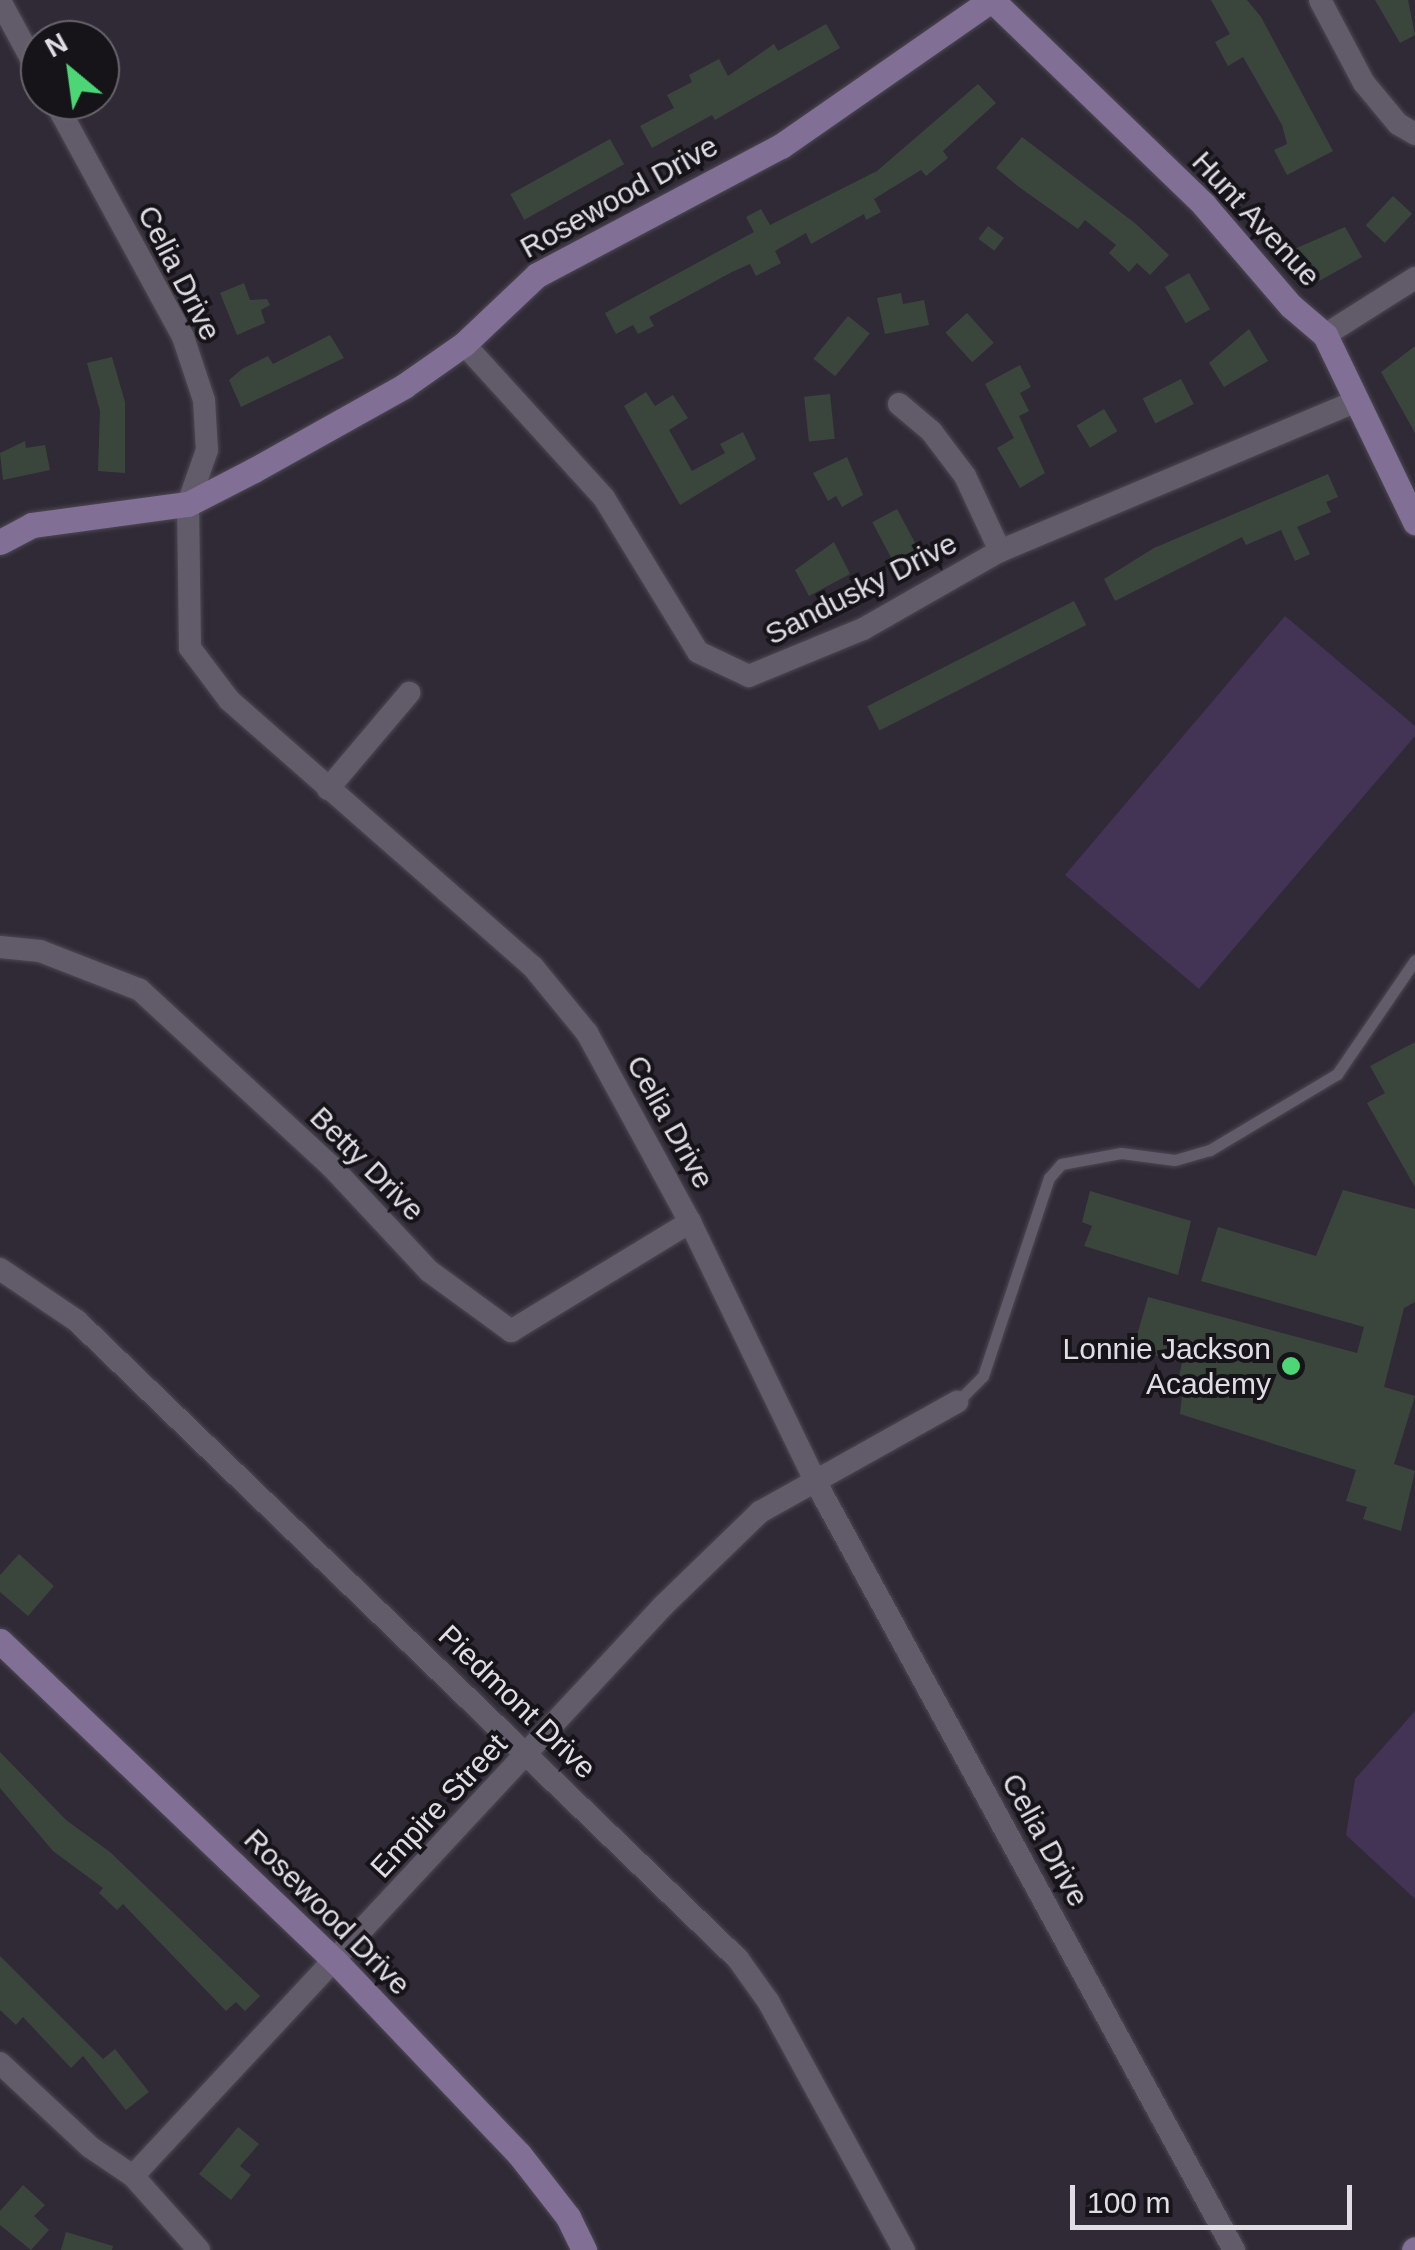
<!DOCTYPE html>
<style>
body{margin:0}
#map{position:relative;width:1415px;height:2250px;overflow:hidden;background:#302a36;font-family:Helvetica,sans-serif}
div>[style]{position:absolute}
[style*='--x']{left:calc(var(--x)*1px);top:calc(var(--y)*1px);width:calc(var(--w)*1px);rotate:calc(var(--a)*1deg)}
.green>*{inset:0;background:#433354}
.building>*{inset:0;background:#3a463c;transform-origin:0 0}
.roads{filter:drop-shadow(0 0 2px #4c4852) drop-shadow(0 0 2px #4c4852)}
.lane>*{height:11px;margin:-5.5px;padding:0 5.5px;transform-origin:5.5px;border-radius:5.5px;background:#625c6a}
.street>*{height:22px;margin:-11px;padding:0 11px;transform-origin:11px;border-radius:11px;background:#625c6a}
.secondary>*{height:25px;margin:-12.5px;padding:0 12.5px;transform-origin:12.5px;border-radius:12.5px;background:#816f96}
.dots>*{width:28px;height:28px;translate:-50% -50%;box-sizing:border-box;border:5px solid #161419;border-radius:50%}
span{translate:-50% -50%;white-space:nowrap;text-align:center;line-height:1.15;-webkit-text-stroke:8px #161419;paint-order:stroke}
.street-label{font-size:30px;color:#e0dde5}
.poi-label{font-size:30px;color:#e0dde5}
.right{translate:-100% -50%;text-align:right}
.north{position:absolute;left:20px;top:20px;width:100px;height:100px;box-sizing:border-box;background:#161419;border:2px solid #67646b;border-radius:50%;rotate:331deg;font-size:28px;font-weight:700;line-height:40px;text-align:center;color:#e0dde5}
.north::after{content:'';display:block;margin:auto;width:35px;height:45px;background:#4dd676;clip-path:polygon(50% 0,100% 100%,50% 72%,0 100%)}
.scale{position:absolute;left:1070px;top:2185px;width:282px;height:45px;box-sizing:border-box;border:5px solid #e0dde5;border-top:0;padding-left:12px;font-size:30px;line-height:35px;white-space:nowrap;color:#e0dde5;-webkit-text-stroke:8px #161419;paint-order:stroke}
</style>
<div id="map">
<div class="green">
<i style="clip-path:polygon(1285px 616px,1415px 726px,1415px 736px,1199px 989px,1065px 875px)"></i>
<i style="clip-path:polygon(1415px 1711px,1415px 1899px,1346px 1835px,1355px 1779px)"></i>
</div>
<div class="building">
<i style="clip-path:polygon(1211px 0,1247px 0,1261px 17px,1333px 151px,1287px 175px,1274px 150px,1287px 144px,1282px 125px,1243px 57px,1228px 66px,1215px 42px,1230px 34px)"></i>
<i style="clip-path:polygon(1375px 0,1408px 0,1415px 35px,1400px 43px)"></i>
<i style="clip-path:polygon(826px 24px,840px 48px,715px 120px,712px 115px,652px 148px,640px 126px,674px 108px,667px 95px,692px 82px,689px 75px,719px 59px,728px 76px,774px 44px,778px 51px)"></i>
<i style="clip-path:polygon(978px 84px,996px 103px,943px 151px,948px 158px,926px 176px,921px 170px,874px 199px,881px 212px,866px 220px,864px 214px,811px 244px,806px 233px,775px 251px,781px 263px,756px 276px,750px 264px,732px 272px,649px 317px,654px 326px,638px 334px,633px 325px,616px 334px,605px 313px,754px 232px,746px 217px,761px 209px,770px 225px,877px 171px)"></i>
<i style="clip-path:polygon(1022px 137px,1136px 224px,1169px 255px,1150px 275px,1137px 263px,1129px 272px,1109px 253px,1116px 245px,1085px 220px,1078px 229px,1019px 187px,996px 168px)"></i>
<i style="left:610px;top:139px;width:29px;height:114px;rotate:61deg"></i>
<i style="left:1393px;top:196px;width:26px;height:40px;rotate:43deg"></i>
<i style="left:988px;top:226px;width:20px;height:16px;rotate:37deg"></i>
<i style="clip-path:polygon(1345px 227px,1362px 257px,1312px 285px,1292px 250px)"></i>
<i style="left:1189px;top:273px;width:42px;height:28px;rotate:60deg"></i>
<i style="clip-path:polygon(244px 283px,250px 300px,267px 299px,270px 305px,261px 310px,265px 323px,237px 335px,220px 293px)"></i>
<i style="clip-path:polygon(901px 293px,903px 304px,924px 300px,929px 325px,885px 334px,877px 298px)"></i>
<i style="left:967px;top:313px;width:40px;height:29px;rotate:48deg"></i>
<i style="left:848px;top:316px;width:28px;height:55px;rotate:39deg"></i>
<i style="clip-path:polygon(1249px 329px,1268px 361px,1224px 387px,1209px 363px)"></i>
<i style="clip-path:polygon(330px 335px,344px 358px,241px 407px,229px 380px,242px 369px,268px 356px,273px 364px)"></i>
<i style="clip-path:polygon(1415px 346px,1415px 433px,1381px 372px)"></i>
<i style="clip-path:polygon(112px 357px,125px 402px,125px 473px,98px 471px,100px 411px,87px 363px)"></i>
<i style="clip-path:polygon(1020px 365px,1031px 387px,1020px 393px,1029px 411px,1019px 416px,1045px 473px,1020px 488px,997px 448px,1014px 438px,985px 384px)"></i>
<i style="left:1181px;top:379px;width:28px;height:43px;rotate:63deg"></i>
<i style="clip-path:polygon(646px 392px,655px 406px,673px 395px,688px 418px,669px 430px,692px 471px,725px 453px,720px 444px,743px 432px,756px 459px,680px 505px,624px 406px)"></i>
<i style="left:830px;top:394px;width:45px;height:26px;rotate:84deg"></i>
<i style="left:1104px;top:409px;width:26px;height:32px;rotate:59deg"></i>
<i style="clip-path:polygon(25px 441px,26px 448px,45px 445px,50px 470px,3px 480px,0 453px)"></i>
<i style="clip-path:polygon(847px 457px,863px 495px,842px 507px,836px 496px,828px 501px,813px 473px)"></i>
<i style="clip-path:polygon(1328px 474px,1338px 497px,1326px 502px,1331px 512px,1297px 527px,1310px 554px,1295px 561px,1281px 530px,1246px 545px,1242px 537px,1115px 601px,1104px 579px,1154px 548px)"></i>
<i style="left:897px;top:509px;width:45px;height:28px;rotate:62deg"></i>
<i style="clip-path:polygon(834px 542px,850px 574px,809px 596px,795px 570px)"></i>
<i style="left:1074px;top:601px;width:27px;height:232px;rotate:63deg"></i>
<i style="clip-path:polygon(1415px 1042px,1415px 1187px,1367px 1103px,1385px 1093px,1370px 1066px)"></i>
<i style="clip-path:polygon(1343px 1190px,1415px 1209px,1415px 1302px,1404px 1308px,1384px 1387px,1415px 1396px,1394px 1464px,1415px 1471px,1401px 1531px,1363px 1519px,1367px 1507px,1346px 1501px,1356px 1470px,1180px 1414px,1182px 1396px,1175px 1394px,1182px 1363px,1133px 1349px,1148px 1297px,1357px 1353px,1364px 1327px,1201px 1281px,1218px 1227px,1316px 1256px)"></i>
<i style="clip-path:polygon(1090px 1191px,1191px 1221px,1178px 1275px,1084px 1246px,1092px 1226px,1082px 1222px)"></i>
<i style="clip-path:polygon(19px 1554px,54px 1586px,28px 1616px,0 1592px,0 1575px)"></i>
<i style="clip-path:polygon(0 1752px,66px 1820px,110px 1852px,260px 1996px,245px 2011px,236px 2002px,226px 2011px,123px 1904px,117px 1910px,99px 1893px,103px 1888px,53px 1851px,0 1788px)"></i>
<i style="clip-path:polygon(0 1956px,103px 2059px,115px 2049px,149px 2092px,126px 2110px,83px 2056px,71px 2068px,23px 2017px,16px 2025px,0 2010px)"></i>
<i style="clip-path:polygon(238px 2127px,259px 2144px,240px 2166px,251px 2175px,231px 2200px,199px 2174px)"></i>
<i style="clip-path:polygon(23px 2185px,45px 2205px,34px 2216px,49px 2230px,31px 2250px,0 2225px,0 2211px)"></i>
<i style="clip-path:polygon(66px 2232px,113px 2246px,112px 2250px,61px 2250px)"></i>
</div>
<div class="roads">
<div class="lane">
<i style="--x:957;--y:1402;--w:37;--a:-45"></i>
<i style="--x:983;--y:1376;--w:209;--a:-71.6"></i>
<i style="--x:1049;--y:1178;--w:18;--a:-49"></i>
<i style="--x:1061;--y:1164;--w:61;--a:-10.4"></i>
<i style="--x:1121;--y:1153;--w:54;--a:7.4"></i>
<i style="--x:1175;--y:1160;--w:36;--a:-16"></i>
<i style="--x:1210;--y:1150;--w:148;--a:-30.9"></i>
<i style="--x:1337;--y:1074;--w:138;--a:-55.6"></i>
</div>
<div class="street">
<i style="--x:1320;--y:0;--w:94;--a:62.1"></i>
<i style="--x:1364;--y:83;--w:53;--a:50.3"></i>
<i style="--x:1398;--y:124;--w:20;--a:30"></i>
<i style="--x:0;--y:1;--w:84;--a:61.6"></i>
<i style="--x:54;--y:100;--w:270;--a:61.4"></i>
<i style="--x:183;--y:337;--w:66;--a:71.6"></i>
<i style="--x:204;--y:400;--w:50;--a:86.6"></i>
<i style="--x:207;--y:450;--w:57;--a:109.4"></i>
<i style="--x:188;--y:504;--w:144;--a:89.2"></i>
<i style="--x:190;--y:648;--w:65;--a:53.1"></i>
<i style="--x:229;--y:700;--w:405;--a:41.3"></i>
<i style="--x:533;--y:967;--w:85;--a:50.7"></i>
<i style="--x:587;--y:1033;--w:215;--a:61.4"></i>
<i style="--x:690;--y:1222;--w:285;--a:64.2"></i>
<i style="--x:814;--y:1479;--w:878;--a:61.42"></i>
<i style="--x:1325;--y:335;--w:107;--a:-32.3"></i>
<i style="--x:464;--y:344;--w:208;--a:47.7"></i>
<i style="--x:604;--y:498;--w:180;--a:58.6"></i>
<i style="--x:698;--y:652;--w:56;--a:25.2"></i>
<i style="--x:749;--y:676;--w:123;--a:-22.4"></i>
<i style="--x:863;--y:629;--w:158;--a:-29.7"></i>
<i style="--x:1000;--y:551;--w:384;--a:-22.8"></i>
<i style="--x:899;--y:404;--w:42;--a:40.2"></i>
<i style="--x:931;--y:431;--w:56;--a:52.9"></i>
<i style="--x:965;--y:476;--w:83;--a:65"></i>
<i style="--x:328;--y:789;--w:126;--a:-49.8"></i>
<i style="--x:0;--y:947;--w:40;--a:5.7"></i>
<i style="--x:40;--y:951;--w:107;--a:21.3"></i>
<i style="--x:140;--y:990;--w:260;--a:42.7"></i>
<i style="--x:331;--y:1166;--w:144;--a:47"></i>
<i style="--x:429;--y:1271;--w:102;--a:36.2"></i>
<i style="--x:511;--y:1331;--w:210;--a:-31.3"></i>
<i style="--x:0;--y:1269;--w:93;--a:34"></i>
<i style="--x:77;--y:1321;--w:919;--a:43.99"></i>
<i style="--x:738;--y:1959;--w:52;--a:54.5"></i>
<i style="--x:768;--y:2001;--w:284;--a:61.4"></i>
<i style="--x:0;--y:2063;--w:123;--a:43"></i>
<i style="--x:90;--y:2147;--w:52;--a:34"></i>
<i style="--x:133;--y:2176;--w:99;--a:48.3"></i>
<i style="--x:133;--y:2176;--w:780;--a:-47.08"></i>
<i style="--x:664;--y:1605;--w:134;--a:-44.1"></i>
<i style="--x:760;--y:1512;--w:226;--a:-29.2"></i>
</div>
<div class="secondary">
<i style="--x:992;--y:0;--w:295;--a:44"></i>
<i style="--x:1204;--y:205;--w:133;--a:49.3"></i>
<i style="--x:1291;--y:306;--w:45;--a:40.5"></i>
<i style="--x:1325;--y:335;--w:208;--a:64.3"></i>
<i style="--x:0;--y:542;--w:36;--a:-28"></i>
<i style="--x:32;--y:525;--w:157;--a:-7.7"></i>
<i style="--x:188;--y:504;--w:74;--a:-27.3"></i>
<i style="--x:254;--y:470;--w:172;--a:-29.2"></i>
<i style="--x:404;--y:386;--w:73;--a:-35"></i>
<i style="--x:464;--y:344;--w:100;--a:-43.4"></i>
<i style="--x:537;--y:275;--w:276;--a:-27.9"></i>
<i style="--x:781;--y:146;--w:256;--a:-34.8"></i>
<i style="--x:0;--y:1641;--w:465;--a:43.7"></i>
<i style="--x:336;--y:1962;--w:265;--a:46.4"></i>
<i style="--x:519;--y:2154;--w:80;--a:52.1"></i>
<i style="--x:568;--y:2217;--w:37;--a:64"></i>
<i style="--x:1414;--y:2250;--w:1;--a:-45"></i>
</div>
</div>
<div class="dots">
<i style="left:1291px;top:1366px;background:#4dd676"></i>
</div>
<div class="street-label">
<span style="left:619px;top:197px;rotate:-29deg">Rosewood Drive</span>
<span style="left:1256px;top:219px;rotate:47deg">Hunt Avenue</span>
<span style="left:179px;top:273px;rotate:63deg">Celia Drive</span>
<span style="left:861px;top:589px;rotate:-27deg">Sandusky Drive</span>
<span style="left:670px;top:1122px;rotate:61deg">Celia Drive</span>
<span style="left:367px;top:1164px;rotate:45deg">Betty Drive</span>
<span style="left:517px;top:1702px;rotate:44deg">Piedmont Drive</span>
<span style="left:439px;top:1806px;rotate:-47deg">Empire Street</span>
<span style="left:1045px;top:1840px;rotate:61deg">Celia Drive</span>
<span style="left:327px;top:1912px;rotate:45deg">Rosewood Drive</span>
</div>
<div class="poi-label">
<span class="right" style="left:1271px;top:1366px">Lonnie Jackson<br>Academy</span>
</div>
<div class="north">N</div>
<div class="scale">100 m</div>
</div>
